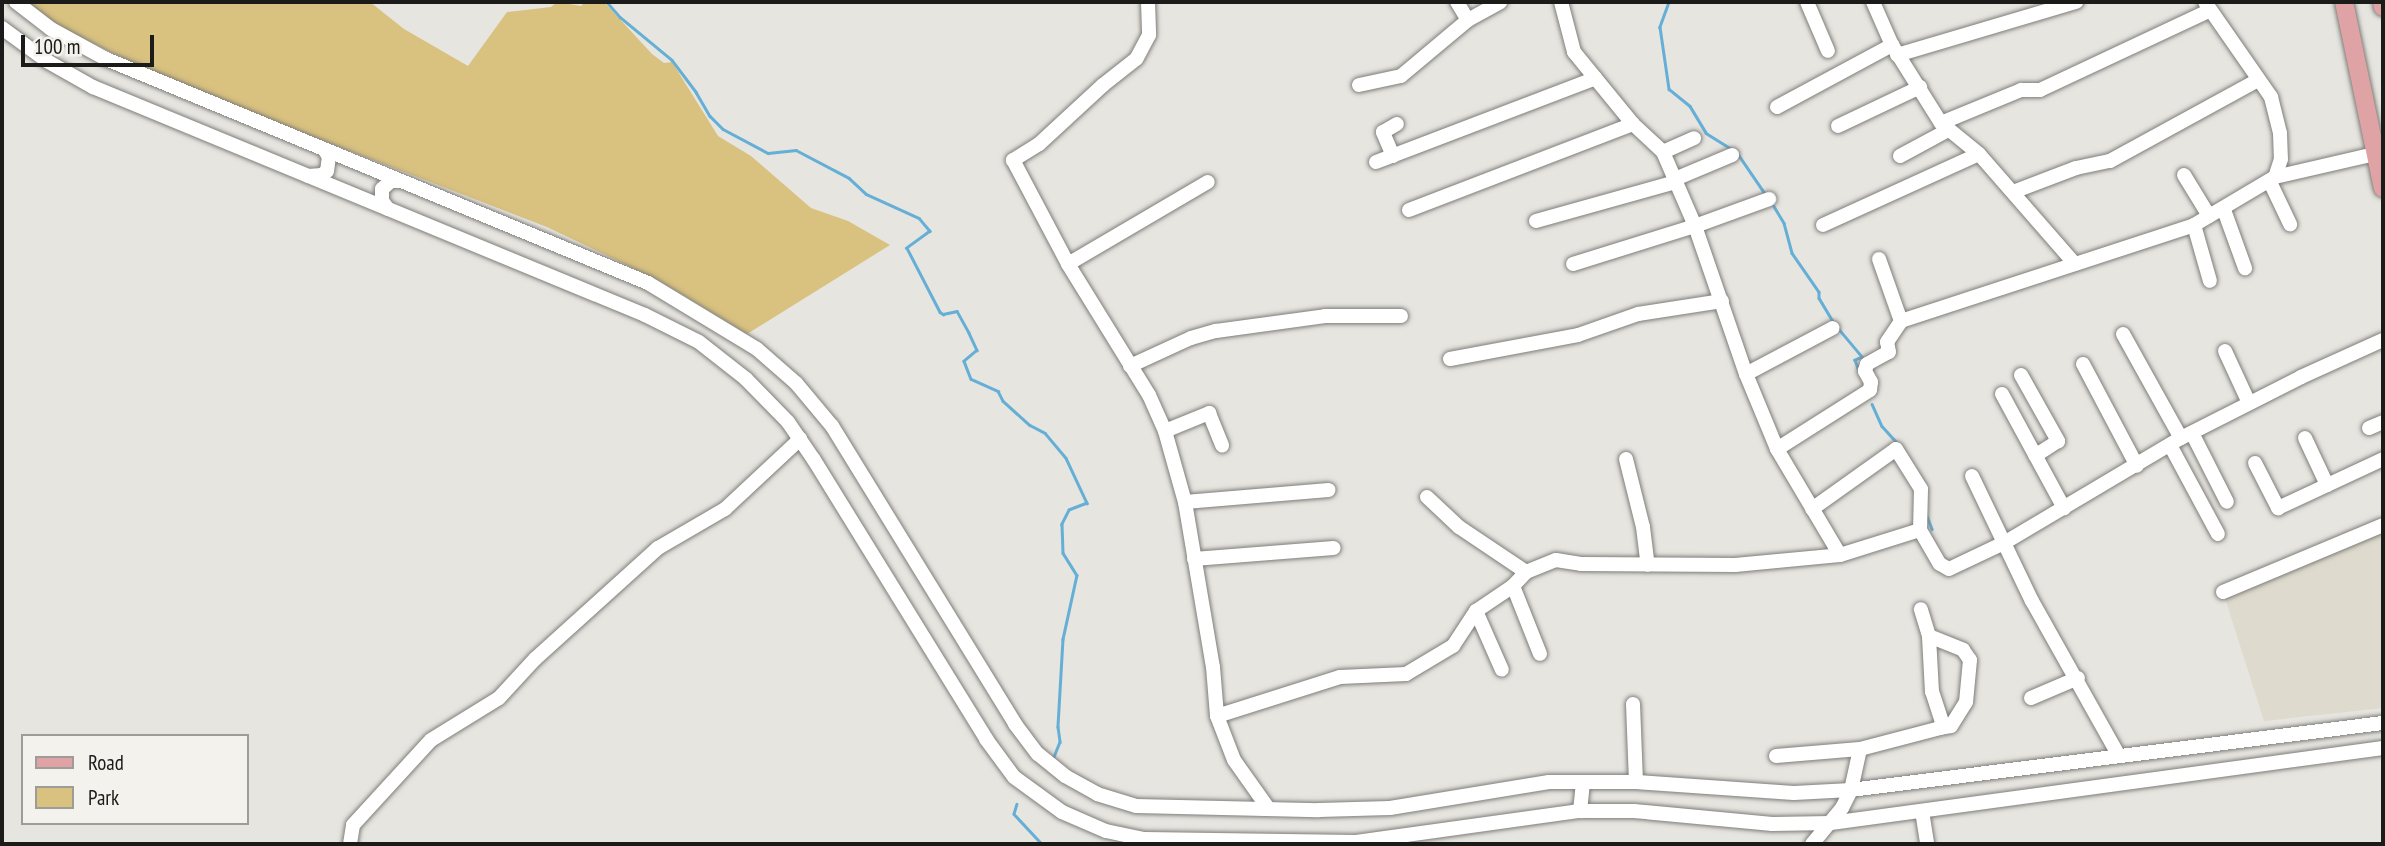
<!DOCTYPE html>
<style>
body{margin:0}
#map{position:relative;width:2385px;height:846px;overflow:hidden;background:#e6e5e0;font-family:"PT Sans Narrow",sans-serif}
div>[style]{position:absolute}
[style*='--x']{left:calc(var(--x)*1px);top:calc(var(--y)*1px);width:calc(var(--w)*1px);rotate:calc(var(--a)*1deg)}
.built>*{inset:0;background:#dedacd}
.green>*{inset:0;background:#d9c17f}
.stream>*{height:2.5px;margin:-1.25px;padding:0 1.25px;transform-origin:1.25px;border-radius:1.25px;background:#65afd6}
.roads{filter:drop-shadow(0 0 2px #7f7d79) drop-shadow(0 0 2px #7f7d79)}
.minor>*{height:14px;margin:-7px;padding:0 7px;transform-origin:7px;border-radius:7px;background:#fff}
.major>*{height:18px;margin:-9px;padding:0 9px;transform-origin:9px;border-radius:9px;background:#dfa3a5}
span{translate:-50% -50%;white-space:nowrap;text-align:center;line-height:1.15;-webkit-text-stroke:7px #f4f2ed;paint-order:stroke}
.frame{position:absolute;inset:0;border:4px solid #1b1b19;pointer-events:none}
.legend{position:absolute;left:21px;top:734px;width:228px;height:91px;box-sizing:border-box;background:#f4f2ed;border:2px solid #9d9c98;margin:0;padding:9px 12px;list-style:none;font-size:21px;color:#1b1b19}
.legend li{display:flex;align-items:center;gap:14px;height:35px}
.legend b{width:35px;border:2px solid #9d9c98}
.scale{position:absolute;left:21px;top:35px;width:133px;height:32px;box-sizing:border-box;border:4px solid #1b1b19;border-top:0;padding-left:9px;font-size:21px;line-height:24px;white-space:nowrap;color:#1b1b19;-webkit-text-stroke:5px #f4f2ed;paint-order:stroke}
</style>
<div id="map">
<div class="built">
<i style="clip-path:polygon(2383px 525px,2383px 708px,2264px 721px,2223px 592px)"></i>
</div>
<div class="green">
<i style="clip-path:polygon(28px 2px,370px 2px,404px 29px,468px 66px,507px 12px,551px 7px,557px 2px,581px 6px,585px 2px,604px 2px,652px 54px,664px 63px,672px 62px,718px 136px,751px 156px,811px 208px,848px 221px,890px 245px,747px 334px,658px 280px,547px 227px,174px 83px,58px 26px)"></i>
</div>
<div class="stream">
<i style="--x:506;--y:2;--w:11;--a:0"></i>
<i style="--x:607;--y:2;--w:20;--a:49"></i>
<i style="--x:620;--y:17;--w:67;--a:39.6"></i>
<i style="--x:672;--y:60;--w:40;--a:53"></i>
<i style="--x:696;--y:92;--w:28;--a:60"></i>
<i style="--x:710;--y:116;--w:18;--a:45"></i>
<i style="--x:723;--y:129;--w:51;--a:28.1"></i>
<i style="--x:768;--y:153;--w:28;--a:-6"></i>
<i style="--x:796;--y:150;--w:60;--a:27.8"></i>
<i style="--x:849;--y:178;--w:23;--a:43"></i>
<i style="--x:866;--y:194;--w:58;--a:24.4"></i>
<i style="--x:919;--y:218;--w:17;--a:50"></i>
<i style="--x:930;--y:231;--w:29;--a:144"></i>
<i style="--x:907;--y:248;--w:72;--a:62.7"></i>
<i style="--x:940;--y:312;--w:4;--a:34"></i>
<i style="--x:943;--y:314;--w:14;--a:-12"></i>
<i style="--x:957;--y:311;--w:25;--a:61"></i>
<i style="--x:969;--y:333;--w:19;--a:65"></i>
<i style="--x:977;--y:350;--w:17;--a:140"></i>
<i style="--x:964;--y:361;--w:19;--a:69"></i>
<i style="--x:971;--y:379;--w:30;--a:24"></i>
<i style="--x:998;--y:391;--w:11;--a:63"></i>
<i style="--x:1003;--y:401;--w:36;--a:42"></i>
<i style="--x:1030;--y:425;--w:17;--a:28"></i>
<i style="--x:1045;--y:433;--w:33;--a:50"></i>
<i style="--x:1066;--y:458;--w:50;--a:65"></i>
<i style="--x:1087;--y:503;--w:19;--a:159"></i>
<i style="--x:1069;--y:510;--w:16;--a:117"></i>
<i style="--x:1062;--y:524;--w:29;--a:88"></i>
<i style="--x:1063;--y:553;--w:26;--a:58"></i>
<i style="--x:1077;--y:575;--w:66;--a:102.3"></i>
<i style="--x:1063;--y:639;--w:88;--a:93.3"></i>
<i style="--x:1058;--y:727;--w:15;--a:82"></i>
<i style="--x:1060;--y:742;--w:18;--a:112"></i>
<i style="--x:1669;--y:2;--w:27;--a:110"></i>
<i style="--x:1660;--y:27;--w:63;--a:81.7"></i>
<i style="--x:1669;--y:89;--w:27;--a:39"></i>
<i style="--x:1690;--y:106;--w:31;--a:59"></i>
<i style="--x:1706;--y:133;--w:32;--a:32"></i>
<i style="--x:1738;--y:154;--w:50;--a:55.7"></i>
<i style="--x:1772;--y:203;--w:23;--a:59"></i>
<i style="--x:1784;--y:223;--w:31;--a:75"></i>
<i style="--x:1792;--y:253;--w:47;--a:55.3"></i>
<i style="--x:1819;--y:292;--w:6;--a:90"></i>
<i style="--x:1819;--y:298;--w:29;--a:59"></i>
<i style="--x:1838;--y:328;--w:38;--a:50"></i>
<i style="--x:1862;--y:357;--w:8;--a:157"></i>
<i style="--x:1855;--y:360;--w:12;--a:70"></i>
<i style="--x:1872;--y:404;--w:24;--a:66"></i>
<i style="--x:1882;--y:426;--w:24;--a:48"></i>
<i style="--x:1927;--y:516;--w:14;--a:69"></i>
<i style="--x:1017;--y:804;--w:10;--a:107"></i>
<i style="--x:1014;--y:814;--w:41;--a:47"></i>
</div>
<div class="roads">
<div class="minor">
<i style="--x:16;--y:2;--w:44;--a:37.6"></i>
<i style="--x:51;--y:29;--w:63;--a:28.6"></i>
<i style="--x:106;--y:59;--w:586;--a:22.45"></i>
<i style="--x:648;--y:283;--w:127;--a:31.2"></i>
<i style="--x:757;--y:349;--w:52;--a:41.1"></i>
<i style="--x:796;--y:383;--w:56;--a:50.1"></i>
<i style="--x:832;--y:426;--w:350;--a:58.4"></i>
<i style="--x:1015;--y:724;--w:38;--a:53"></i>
<i style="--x:1038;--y:754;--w:35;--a:39"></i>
<i style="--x:1065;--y:776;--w:37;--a:29"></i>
<i style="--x:1097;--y:794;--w:41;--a:17.1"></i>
<i style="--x:1136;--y:806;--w:183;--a:1.3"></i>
<i style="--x:1319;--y:810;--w:71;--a:-1.6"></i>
<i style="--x:1390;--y:808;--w:161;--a:-9.3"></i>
<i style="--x:1549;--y:782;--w:87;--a:0"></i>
<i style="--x:1636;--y:782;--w:158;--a:4"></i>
<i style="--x:1794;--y:793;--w:57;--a:-3"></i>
<i style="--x:1851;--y:790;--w:536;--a:-7.18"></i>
<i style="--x:1148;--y:2;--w:33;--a:88"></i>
<i style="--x:1149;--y:35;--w:27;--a:118"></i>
<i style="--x:1136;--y:59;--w:42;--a:141.8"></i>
<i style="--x:1103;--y:85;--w:87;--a:137.3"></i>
<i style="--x:1039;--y:144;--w:31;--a:148"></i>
<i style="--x:1013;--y:160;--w:118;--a:62.1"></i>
<i style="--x:1068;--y:264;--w:154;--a:58.3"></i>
<i style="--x:1149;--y:395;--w:39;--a:66"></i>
<i style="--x:1165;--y:431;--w:74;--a:74.3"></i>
<i style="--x:1185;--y:502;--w:167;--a:80.4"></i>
<i style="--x:1213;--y:667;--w:49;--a:85.3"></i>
<i style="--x:1217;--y:716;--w:47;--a:68.9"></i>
<i style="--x:1234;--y:760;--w:59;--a:54.7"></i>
<i style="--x:1457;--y:2;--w:21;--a:59"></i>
<i style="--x:1561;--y:2;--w:52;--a:75.4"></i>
<i style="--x:1574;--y:52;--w:93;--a:50.7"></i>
<i style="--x:1633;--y:124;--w:41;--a:43"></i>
<i style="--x:1663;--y:152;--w:81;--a:66.6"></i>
<i style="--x:1695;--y:226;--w:157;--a:71"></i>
<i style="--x:1746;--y:374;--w:81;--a:67.5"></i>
<i style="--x:1777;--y:449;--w:123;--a:59.3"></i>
<i style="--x:1807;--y:2;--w:53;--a:66.8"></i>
<i style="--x:1873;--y:2;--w:47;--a:66.2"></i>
<i style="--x:1892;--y:45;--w:92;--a:57.9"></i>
<i style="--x:1941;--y:123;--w:49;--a:39.2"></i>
<i style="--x:1979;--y:154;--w:146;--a:48.9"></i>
<i style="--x:2205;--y:2;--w:116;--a:55.2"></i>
<i style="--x:2271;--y:97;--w:37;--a:76"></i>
<i style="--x:2280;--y:133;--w:26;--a:88"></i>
<i style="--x:2281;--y:159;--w:19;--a:108"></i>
<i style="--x:2;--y:28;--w:56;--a:36.3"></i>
<i style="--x:47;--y:61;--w:53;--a:29.5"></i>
<i style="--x:93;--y:87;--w:597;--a:22.44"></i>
<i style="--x:645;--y:315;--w:60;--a:26.6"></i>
<i style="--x:699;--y:342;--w:60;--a:38.2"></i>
<i style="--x:746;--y:379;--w:60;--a:45.7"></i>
<i style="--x:788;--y:422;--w:46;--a:55.6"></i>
<i style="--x:814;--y:460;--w:328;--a:58.3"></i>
<i style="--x:986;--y:739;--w:47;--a:53.6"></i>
<i style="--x:1014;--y:777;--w:59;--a:36.1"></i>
<i style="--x:1062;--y:812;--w:48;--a:23.4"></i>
<i style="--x:1106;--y:831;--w:39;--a:12"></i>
<i style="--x:1144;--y:839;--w:212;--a:0.8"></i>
<i style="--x:1356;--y:842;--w:226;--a:-7.9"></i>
<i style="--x:1580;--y:811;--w:54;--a:0"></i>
<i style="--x:1634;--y:811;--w:139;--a:5.4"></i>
<i style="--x:1772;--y:824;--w:59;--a:-1"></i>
<i style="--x:1831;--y:823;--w:557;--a:-7.74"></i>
<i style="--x:1897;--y:55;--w:187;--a:-16.5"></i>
<i style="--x:1359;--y:85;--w:43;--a:-12.1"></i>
<i style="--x:1401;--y:76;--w:87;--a:-39.9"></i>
<i style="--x:1468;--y:20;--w:37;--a:-29"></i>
<i style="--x:1777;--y:107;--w:131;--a:-28.3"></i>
<i style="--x:1941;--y:123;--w:87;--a:-22.4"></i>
<i style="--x:2021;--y:90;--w:19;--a:0"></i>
<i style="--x:2040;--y:90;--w:187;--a:-25.1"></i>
<i style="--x:1838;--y:126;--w:91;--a:-25.4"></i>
<i style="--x:1663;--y:152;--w:34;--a:-24"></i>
<i style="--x:1393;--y:156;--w:26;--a:-113"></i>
<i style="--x:1383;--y:132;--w:16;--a:-30"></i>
<i style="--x:1900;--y:156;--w:55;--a:-28.4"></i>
<i style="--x:1376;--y:162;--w:235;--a:-20.9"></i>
<i style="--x:2184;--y:175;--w:48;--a:58.6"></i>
<i style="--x:308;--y:176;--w:14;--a:-4"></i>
<i style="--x:322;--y:175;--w:6;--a:-39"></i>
<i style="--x:327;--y:171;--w:14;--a:-82"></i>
<i style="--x:329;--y:157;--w:9;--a:-122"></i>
<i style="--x:1675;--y:179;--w:62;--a:-22.8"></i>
<i style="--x:2270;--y:182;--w:47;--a:64.5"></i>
<i style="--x:2013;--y:192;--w:67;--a:-20.9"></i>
<i style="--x:2076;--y:168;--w:35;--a:-12"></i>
<i style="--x:2110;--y:161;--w:169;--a:-28.7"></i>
<i style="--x:388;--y:209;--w:10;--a:-127"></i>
<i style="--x:382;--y:201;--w:12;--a:-90"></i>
<i style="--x:382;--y:189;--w:12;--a:-42"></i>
<i style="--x:391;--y:181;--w:9;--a:0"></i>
<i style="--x:1409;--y:210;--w:240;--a:-21"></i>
<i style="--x:2224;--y:210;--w:62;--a:70.1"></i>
<i style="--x:1536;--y:221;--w:145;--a:-15.6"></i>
<i style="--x:1823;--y:225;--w:171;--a:-24.5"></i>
<i style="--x:2194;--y:225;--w:58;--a:74.1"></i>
<i style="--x:1879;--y:259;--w:66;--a:70.5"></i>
<i style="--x:1068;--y:264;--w:162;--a:-30.4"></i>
<i style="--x:1573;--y:264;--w:128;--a:-17.3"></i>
<i style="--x:1695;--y:226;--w:79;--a:-20"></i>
<i style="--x:2123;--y:334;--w:119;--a:60.9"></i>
<i style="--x:2225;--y:351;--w:57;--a:65.2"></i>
<i style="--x:1450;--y:359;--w:130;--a:-10.6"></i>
<i style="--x:1578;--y:335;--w:64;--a:-19.3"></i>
<i style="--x:1638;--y:314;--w:85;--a:-8.8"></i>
<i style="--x:2083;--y:364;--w:115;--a:62.1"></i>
<i style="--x:1130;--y:366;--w:67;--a:-24.7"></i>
<i style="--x:1191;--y:338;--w:26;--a:-16"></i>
<i style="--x:1216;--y:331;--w:110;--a:-7.8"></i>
<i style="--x:1325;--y:316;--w:76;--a:0"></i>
<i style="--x:1746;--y:374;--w:98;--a:-27.9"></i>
<i style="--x:2021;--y:375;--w:76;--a:60.7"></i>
<i style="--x:2058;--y:441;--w:27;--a:147"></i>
<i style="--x:2002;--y:394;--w:130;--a:61.5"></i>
<i style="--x:2369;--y:428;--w:15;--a:-23"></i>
<i style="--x:1165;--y:431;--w:48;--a:-22.2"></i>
<i style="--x:1209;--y:413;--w:35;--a:68"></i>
<i style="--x:2192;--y:433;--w:77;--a:63.1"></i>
<i style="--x:2305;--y:438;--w:52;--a:64.9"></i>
<i style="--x:2170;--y:445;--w:101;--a:61.7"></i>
<i style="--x:1777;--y:449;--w:110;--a:-32.4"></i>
<i style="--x:1870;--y:390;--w:8;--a:-83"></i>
<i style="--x:1871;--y:382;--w:13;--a:-119"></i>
<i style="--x:1865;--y:371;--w:7;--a:-74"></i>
<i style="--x:1867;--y:364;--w:25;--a:-29"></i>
<i style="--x:1889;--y:352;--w:10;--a:-101"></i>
<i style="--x:1887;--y:342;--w:25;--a:-56"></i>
<i style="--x:1901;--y:321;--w:308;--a:-18.1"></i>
<i style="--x:2194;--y:225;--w:94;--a:-30.7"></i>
<i style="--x:2275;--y:177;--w:103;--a:-13"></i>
<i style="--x:1626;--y:459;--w:70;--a:76"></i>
<i style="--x:1643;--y:527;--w:38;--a:83"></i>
<i style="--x:2255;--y:463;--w:51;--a:62.9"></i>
<i style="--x:2278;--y:508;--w:116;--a:-25"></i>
<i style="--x:1972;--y:476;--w:139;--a:64.4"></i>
<i style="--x:2032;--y:601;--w:176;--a:60.7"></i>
<i style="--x:1427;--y:497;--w:44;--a:43.2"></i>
<i style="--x:1459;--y:527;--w:81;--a:33.9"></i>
<i style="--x:1185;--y:502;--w:144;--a:-4.8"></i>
<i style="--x:1812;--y:509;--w:103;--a:-35.5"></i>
<i style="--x:1896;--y:449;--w:47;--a:58"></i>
<i style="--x:1921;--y:489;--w:41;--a:91.4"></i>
<i style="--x:1920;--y:530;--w:39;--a:60"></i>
<i style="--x:1940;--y:564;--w:10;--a:29"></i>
<i style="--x:1949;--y:569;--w:61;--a:-25.3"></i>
<i style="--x:2004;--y:543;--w:206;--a:-30.7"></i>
<i style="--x:2181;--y:438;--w:135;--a:-26.9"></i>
<i style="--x:2301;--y:377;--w:90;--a:-24.3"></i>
<i style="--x:1194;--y:559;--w:140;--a:-4.5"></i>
<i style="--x:1513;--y:586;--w:73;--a:68.3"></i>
<i style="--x:2223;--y:592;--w:173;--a:-22.7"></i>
<i style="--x:1476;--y:611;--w:64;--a:66.2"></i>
<i style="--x:1929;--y:636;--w:37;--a:22"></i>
<i style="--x:1963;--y:650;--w:12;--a:55"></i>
<i style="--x:1970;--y:660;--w:42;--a:95.4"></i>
<i style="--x:1966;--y:702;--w:28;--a:122"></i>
<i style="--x:1951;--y:726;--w:11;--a:170"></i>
<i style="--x:2031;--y:698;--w:51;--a:-23.1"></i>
<i style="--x:1633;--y:704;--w:78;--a:87.8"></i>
<i style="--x:1217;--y:716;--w:129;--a:-17.6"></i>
<i style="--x:1340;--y:677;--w:66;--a:-2.6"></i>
<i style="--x:1406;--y:674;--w:55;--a:-30.8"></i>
<i style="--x:1453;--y:646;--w:42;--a:-56.7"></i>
<i style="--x:1476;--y:611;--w:45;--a:-34"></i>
<i style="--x:1513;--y:586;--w:19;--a:-47"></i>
<i style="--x:1526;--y:572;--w:32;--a:-22"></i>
<i style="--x:1556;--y:560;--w:25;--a:9"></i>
<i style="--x:1581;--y:564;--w:154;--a:0.4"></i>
<i style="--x:1735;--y:565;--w:105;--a:-5.4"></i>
<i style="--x:1840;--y:555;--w:84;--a:-17.4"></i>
<i style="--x:1776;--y:756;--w:84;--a:-4.8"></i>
<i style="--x:1580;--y:811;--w:29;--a:-84"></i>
<i style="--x:1922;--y:811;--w:33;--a:81"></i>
<i style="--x:350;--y:844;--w:19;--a:-81"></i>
<i style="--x:353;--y:825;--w:115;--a:-47.5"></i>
<i style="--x:431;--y:740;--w:80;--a:-31.7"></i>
<i style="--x:499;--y:698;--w:53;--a:-47.3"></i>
<i style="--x:535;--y:659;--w:166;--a:-42.1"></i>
<i style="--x:658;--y:548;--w:78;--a:-30.2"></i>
<i style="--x:725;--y:509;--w:103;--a:-43"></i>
<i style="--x:1812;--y:844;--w:47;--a:-50.2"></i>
<i style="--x:1842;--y:808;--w:20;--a:-63"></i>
<i style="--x:1851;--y:790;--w:42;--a:-77.6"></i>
<i style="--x:1860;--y:749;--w:83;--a:-14.7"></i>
<i style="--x:1940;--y:728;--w:6;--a:-72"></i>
<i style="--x:1942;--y:722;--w:32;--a:-108"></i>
<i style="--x:1932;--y:692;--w:56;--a:-93.1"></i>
<i style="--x:1929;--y:636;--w:28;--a:-107"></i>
</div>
<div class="major">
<i style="--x:2344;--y:2;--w:190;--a:78.2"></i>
<i style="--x:2382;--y:2;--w:5;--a:79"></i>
</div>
</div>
<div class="frame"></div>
<ul class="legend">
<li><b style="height:9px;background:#dfa3a5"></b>Road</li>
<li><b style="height:19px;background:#d9c17f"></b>Park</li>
</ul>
<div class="scale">100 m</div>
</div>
